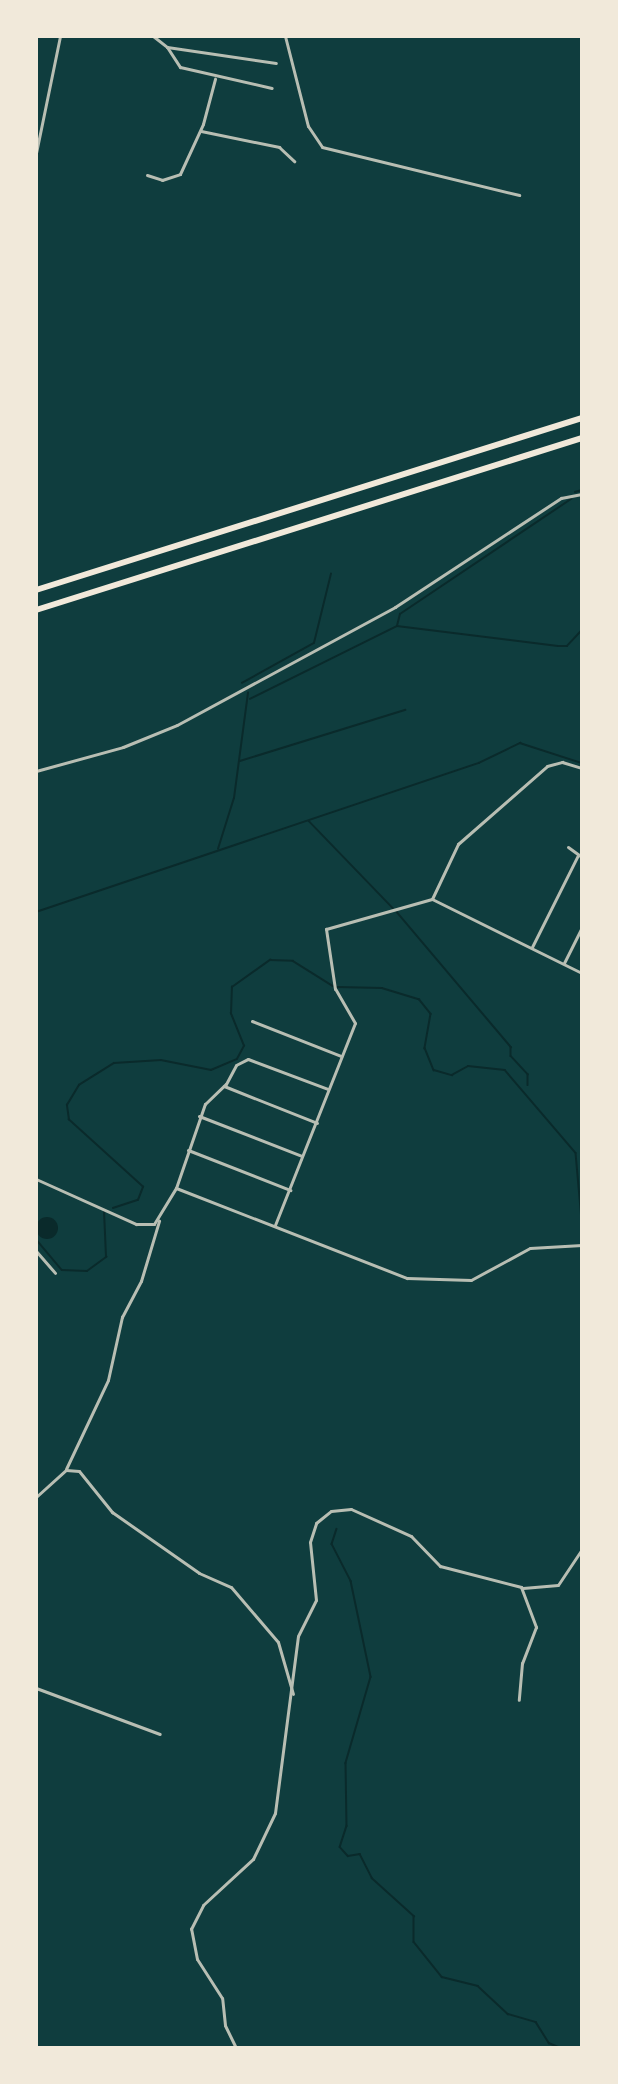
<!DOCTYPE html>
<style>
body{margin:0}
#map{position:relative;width:618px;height:2084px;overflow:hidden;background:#0f3d3e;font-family:"PT Sans Narrow",sans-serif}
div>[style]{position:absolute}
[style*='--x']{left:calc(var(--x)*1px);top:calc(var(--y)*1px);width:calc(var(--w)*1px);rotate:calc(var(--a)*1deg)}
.water>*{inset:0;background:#0a2a2b}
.round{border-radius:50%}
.stream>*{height:1.5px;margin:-0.75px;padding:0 0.75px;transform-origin:0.75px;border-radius:0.75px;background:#0a2a2b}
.minor>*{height:3px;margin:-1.5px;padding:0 1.5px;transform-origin:1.5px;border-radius:1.5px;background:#b8beb3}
.motorway>*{height:6px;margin:-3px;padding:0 3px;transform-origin:3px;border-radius:3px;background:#f1e9da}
span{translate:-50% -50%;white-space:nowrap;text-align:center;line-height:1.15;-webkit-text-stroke:6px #f1e9da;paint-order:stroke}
.frame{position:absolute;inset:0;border:38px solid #f1e9da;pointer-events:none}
</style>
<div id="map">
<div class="water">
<i class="round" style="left:36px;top:1217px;width:22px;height:22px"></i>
</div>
<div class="stream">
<i style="--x:575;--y:492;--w:7;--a:-16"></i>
<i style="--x:397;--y:626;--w:162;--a:7.1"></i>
<i style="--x:558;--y:646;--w:9;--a:0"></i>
<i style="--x:567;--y:646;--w:22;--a:-47"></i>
<i style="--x:242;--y:683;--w:82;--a:-29.1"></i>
<i style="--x:314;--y:643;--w:71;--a:-76.2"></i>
<i style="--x:250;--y:699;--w:164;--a:-26.4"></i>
<i style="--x:397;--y:626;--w:12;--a:-76"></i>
<i style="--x:400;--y:614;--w:206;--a:-33.9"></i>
<i style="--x:240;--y:761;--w:173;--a:-17.2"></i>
<i style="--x:309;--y:821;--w:121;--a:46"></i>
<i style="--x:218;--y:849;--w:53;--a:-72.6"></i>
<i style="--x:234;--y:798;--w:106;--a:-82.4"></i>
<i style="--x:36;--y:912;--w:467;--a:-18.6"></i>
<i style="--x:479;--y:763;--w:46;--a:-26"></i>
<i style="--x:520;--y:743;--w:65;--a:17.9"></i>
<i style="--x:397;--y:912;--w:177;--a:49.8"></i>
<i style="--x:511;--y:1047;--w:9;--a:90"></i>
<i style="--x:511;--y:1056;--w:25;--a:47"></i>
<i style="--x:528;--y:1074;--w:11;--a:90"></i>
<i style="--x:337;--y:987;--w:45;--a:1.3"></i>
<i style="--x:382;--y:988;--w:39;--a:17"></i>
<i style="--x:419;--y:999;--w:19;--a:51"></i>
<i style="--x:431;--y:1014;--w:35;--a:100"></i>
<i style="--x:425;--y:1048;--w:24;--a:68"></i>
<i style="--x:434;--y:1070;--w:19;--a:16"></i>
<i style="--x:452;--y:1075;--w:18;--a:-29"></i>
<i style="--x:468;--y:1066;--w:37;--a:6"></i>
<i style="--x:505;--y:1070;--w:109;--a:49.5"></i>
<i style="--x:576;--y:1153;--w:67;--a:84.9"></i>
<i style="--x:36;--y:1167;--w:10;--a:79"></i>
<i style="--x:113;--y:1208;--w:26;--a:-18"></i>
<i style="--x:138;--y:1200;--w:14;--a:-69"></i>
<i style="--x:143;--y:1187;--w:100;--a:-137.8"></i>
<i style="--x:69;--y:1120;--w:15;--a:-98"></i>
<i style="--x:67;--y:1105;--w:23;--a:-59"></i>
<i style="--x:79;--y:1085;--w:41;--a:-32.2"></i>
<i style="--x:114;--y:1063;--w:47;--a:-3.7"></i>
<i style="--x:161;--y:1060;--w:51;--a:11.3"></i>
<i style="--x:211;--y:1070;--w:28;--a:-23"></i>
<i style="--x:237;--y:1059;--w:15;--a:-62"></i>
<i style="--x:244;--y:1046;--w:35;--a:-112"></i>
<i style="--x:231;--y:1014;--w:27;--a:-88"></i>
<i style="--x:232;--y:987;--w:47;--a:-35.4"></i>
<i style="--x:270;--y:960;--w:23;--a:2"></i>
<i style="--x:293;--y:961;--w:47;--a:32"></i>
<i style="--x:36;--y:1239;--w:40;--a:50"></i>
<i style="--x:62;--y:1270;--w:25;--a:2"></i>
<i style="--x:87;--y:1271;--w:24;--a:-36"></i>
<i style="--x:106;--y:1257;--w:45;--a:-92.5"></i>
<i style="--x:337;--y:1529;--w:16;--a:108"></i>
<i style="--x:332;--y:1544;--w:42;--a:62.8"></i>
<i style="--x:351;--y:1581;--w:98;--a:78.2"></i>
<i style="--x:371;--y:1677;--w:90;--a:106.2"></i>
<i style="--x:346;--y:1763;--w:63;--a:89.1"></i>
<i style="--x:347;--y:1826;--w:22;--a:108"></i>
<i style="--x:340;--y:1847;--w:12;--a:48"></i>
<i style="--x:348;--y:1856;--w:12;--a:-9"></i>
<i style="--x:360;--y:1854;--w:27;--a:63"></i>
<i style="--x:372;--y:1878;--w:57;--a:42.1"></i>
<i style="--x:414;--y:1916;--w:26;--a:90"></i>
<i style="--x:414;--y:1942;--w:45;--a:51.3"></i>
<i style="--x:442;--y:1977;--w:37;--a:14"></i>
<i style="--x:478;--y:1986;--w:41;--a:43"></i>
<i style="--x:508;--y:2014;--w:29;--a:16"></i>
<i style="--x:536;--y:2022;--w:25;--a:58"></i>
<i style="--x:549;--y:2043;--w:13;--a:23"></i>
</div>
<div class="minor">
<i style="--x:153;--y:36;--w:18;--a:38"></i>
<i style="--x:167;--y:47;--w:110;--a:8.4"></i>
<i style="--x:285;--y:36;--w:93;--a:75.7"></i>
<i style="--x:308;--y:126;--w:25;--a:56"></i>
<i style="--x:322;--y:147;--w:203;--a:13.7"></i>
<i style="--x:167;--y:47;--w:24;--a:57"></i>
<i style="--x:180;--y:67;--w:94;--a:12.9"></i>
<i style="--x:201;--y:131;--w:80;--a:11.6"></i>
<i style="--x:279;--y:147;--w:21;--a:43"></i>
<i style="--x:36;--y:153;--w:119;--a:-78.4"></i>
<i style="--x:147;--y:175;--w:16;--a:18"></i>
<i style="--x:162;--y:180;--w:19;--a:-18"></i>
<i style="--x:180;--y:174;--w:55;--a:-65.3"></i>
<i style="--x:203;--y:124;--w:47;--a:-75.1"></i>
<i style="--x:36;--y:771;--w:90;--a:-15.4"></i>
<i style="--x:123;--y:747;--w:58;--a:-22.2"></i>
<i style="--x:177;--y:725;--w:248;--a:-28.4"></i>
<i style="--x:395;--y:607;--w:199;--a:-33.3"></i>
<i style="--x:561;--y:498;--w:21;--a:-11"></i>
<i style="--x:568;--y:847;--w:17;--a:36"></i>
<i style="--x:432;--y:899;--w:167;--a:26.3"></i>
<i style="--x:532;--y:947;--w:103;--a:-63.4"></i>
<i style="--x:564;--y:963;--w:40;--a:-63.4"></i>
<i style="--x:252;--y:1021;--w:96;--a:21.5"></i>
<i style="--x:224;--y:1086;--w:100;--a:21.7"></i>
<i style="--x:199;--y:1116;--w:110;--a:21.2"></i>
<i style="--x:188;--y:1150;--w:110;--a:21.4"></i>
<i style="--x:36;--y:1179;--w:110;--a:24.2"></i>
<i style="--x:136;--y:1224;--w:18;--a:0"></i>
<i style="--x:154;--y:1224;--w:42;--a:-58.6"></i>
<i style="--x:176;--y:1188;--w:89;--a:-71"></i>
<i style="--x:205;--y:1104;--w:29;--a:-44"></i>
<i style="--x:226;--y:1084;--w:21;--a:-62"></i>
<i style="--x:236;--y:1065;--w:13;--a:-27"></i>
<i style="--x:248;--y:1059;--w:85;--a:20.6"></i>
<i style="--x:176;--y:1188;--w:248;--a:21.3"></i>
<i style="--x:407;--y:1278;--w:64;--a:1.8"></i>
<i style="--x:471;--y:1280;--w:67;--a:-28.5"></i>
<i style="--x:530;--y:1248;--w:52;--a:-3.3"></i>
<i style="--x:275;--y:1225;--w:217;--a:-68.4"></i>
<i style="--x:355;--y:1023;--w:39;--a:-120"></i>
<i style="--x:335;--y:989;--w:61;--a:-98.5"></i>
<i style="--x:326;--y:929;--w:110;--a:-15.8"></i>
<i style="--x:432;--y:899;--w:61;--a:-64.7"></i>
<i style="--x:458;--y:844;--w:118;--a:-41.2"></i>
<i style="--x:547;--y:766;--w:16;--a:-15"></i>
<i style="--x:562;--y:762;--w:21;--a:17"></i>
<i style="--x:36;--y:1251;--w:29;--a:49"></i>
<i style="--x:66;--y:1469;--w:98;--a:-64.7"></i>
<i style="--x:108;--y:1380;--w:65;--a:-77.5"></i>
<i style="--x:122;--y:1317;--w:41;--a:-62.2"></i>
<i style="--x:141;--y:1281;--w:63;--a:-73.3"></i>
<i style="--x:36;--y:1497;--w:40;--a:-42"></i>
<i style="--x:66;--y:1470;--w:13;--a:4"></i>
<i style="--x:79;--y:1471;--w:53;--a:51.2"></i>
<i style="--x:112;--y:1512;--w:106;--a:35"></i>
<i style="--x:199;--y:1573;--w:35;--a:24"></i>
<i style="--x:231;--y:1587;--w:72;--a:49.5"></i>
<i style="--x:278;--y:1642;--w:54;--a:73.9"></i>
<i style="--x:523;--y:1588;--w:35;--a:-5"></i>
<i style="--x:558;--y:1585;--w:43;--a:-56.3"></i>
<i style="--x:36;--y:1688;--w:132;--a:20.4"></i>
<i style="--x:236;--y:2048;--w:25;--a:-116"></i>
<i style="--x:225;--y:2025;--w:27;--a:-96"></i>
<i style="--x:222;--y:1998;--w:46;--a:-122.7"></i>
<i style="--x:197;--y:1959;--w:31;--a:-101"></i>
<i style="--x:191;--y:1929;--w:27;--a:-63"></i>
<i style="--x:203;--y:1905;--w:68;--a:-42.6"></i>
<i style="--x:253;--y:1859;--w:51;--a:-64.4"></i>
<i style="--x:275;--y:1813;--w:178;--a:-82.6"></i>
<i style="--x:298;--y:1636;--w:40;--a:-63.4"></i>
<i style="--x:316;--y:1600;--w:58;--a:-95.9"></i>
<i style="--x:310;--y:1542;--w:20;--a:-72"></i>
<i style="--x:316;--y:1523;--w:19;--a:-39"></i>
<i style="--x:331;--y:1511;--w:20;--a:-6"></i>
<i style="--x:351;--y:1509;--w:66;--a:24.2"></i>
<i style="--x:411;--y:1536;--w:42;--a:46"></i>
<i style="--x:440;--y:1566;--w:84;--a:14.5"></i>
<i style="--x:521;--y:1587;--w:43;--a:69.4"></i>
<i style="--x:536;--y:1627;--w:39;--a:111"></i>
<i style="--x:522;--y:1663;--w:37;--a:95"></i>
</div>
<div class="motorway">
<i style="--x:36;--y:590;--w:572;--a:-17.49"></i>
<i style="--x:36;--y:610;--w:572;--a:-17.49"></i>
</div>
<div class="frame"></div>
</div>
